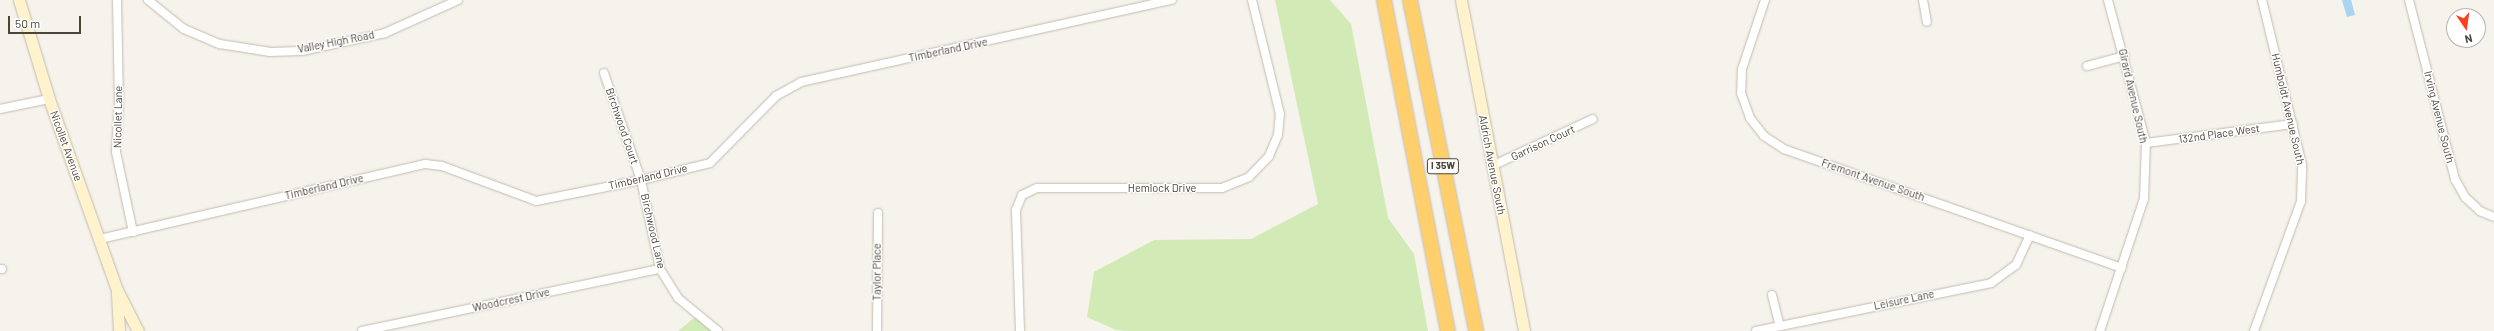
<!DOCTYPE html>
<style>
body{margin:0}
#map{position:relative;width:2494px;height:331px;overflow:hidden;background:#f6f3ec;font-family:Barlow,sans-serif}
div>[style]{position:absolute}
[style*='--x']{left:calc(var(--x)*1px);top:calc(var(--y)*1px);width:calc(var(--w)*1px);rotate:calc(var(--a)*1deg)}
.green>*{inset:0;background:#d2eab5}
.water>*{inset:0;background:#a9d4f2}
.roads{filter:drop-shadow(0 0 1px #c2bbae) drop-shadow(0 0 1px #c2bbae)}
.street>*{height:8px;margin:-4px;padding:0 4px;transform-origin:4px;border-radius:4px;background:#fff}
.secondary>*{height:11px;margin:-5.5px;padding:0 5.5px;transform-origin:5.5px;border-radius:5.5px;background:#fff3cd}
.highway>*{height:14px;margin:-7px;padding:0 7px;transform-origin:7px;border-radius:7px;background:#ffcf6e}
span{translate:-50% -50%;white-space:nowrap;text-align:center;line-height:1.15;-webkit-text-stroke:3px #fff;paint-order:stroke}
.shield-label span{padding:1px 3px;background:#fff;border:1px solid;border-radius:3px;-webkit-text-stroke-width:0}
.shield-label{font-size:10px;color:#4b4439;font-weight:700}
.street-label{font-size:11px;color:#4b4439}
.north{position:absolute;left:2446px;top:8px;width:40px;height:40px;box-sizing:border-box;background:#fff;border:1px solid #b7b4b0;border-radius:50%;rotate:167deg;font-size:11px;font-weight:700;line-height:16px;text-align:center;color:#4b4439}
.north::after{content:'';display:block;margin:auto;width:14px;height:18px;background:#fc3f1d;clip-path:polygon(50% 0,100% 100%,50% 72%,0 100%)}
.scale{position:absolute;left:8px;top:16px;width:73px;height:18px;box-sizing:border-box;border:2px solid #4b4439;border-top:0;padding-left:5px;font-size:12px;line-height:14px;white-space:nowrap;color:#4b4439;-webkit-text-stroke:3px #fff;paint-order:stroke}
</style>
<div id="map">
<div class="green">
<i style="clip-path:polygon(1275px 0,1330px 0,1351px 24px,1388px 218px,1414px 254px,1428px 331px,1126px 331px,1116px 330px,1087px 317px,1094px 272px,1154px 240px,1251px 239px,1318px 204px)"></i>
<i style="clip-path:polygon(698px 315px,718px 331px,678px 331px)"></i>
</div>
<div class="water">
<i style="clip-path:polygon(2342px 0,2351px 0,2355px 15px,2347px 17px)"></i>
</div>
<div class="roads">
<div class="street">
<i style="--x:117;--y:0;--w:101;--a:88.9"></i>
<i style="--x:119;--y:101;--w:51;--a:93.4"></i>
<i style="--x:116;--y:152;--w:82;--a:78"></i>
<i style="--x:148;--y:0;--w:46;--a:38.9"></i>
<i style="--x:184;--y:29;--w:39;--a:23"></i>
<i style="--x:220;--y:44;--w:51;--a:9.1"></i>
<i style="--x:270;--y:52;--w:32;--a:-2"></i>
<i style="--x:302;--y:51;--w:85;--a:-12.2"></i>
<i style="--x:385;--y:33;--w:80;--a:-24.3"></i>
<i style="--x:1765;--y:0;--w:73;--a:108.4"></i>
<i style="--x:1742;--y:69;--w:24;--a:92"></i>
<i style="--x:1741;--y:93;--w:27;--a:70"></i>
<i style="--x:1750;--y:118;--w:23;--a:52"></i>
<i style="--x:1764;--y:136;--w:24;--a:33"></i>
<i style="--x:1784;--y:149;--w:358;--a:19.4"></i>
<i style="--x:1923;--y:0;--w:22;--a:80"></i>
<i style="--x:2409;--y:0;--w:185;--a:75.6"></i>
<i style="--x:2455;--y:179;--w:21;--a:61"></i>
<i style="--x:2465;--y:197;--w:21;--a:43"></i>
<i style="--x:2480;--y:211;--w:15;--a:23"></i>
<i style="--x:2087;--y:66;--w:39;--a:-15"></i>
<i style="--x:604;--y:73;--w:113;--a:70.9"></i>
<i style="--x:641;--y:180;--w:91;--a:77.9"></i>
<i style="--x:660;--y:269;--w:34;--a:58"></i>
<i style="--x:678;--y:298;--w:52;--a:39.5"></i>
<i style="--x:0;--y:109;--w:50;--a:-11.5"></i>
<i style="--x:2146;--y:143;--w:148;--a:-7.4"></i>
<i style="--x:1492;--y:166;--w:111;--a:-25"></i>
<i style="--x:100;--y:239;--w:334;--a:-13"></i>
<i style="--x:425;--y:164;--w:17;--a:7"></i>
<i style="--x:442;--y:166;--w:100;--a:20.4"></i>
<i style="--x:536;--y:201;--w:107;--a:-11.3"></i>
<i style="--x:641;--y:180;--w:71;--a:-13.8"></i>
<i style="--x:710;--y:163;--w:94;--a:-45.4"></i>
<i style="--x:776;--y:96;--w:29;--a:-29"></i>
<i style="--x:801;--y:82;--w:380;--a:-12.5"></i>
<i style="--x:0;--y:269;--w:2;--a:0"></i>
<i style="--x:1772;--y:295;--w:32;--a:76"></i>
<i style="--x:362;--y:331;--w:304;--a:-11.8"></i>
<i style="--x:877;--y:331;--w:118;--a:-89.5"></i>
<i style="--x:1020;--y:331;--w:121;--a:-91.9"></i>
<i style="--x:1016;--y:210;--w:16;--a:-68"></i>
<i style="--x:1022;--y:195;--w:17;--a:-25"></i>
<i style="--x:1037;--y:188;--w:185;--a:0"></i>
<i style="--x:1222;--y:188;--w:29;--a:-22"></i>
<i style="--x:1249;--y:177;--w:29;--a:-46"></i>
<i style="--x:1269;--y:156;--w:23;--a:-67"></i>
<i style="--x:1278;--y:135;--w:21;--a:-85"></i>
<i style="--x:1280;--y:114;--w:117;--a:-103.8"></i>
<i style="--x:1756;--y:331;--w:240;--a:-11.5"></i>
<i style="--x:1991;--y:283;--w:31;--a:-36"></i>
<i style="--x:2016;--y:265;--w:33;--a:-65"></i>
<i style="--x:2100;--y:331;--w:139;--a:-71.6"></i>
<i style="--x:2144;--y:199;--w:56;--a:-88"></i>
<i style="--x:2146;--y:143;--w:148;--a:-104.9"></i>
<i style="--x:2254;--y:331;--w:138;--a:-70.1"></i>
<i style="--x:2301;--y:201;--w:36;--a:-88"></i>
<i style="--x:2302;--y:165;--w:170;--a:-103.6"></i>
</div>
<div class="secondary">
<i style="--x:19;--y:0;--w:103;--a:73.1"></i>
<i style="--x:49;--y:99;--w:203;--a:70.4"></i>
<i style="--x:117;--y:290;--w:46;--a:62.9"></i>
<i style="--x:1461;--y:0;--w:337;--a:79.2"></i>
<i style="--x:117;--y:293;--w:38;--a:87"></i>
</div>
<div class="highway">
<i style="--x:1384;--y:0;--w:337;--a:79.1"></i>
<i style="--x:1410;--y:0;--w:338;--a:78.7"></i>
</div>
</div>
<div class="shield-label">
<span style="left:1443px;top:166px">I 35W</span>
</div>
<div class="street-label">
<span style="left:336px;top:42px;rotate:-11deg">Valley High Road</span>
<span style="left:948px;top:50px;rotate:-12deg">Timberland Drive</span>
<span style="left:2133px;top:96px;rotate:77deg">Girard Avenue South</span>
<span style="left:2288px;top:109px;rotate:77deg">Humboldt Avenue South</span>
<span style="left:118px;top:117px;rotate:-89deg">Nicollet Lane</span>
<span style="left:2439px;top:117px;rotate:76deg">Irving Avenue South</span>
<span style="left:622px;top:126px;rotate:71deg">Birchwood Court</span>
<span style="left:2219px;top:134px;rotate:-8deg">132nd Place West</span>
<span style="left:1543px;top:143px;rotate:-25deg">Garrison Court</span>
<span style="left:66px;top:146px;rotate:70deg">Nicollet Avenue</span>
<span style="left:1492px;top:165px;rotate:79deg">Aldrich Avenue South</span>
<span style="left:648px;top:177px;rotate:-13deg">Timberland Drive</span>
<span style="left:1873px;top:180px;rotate:19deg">Fremont Avenue South</span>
<span style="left:324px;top:187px;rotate:-13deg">Timberland Drive</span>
<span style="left:1162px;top:188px">Hemlock Drive</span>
<span style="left:653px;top:231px;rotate:77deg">Birchwood Lane</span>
<span style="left:877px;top:272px;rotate:-90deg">Taylor Place</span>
<span style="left:511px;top:300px;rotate:-12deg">Woodcrest Drive</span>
<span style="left:1904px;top:300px;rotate:-12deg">Leisure Lane</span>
</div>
<div class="north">N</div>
<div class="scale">50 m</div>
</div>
